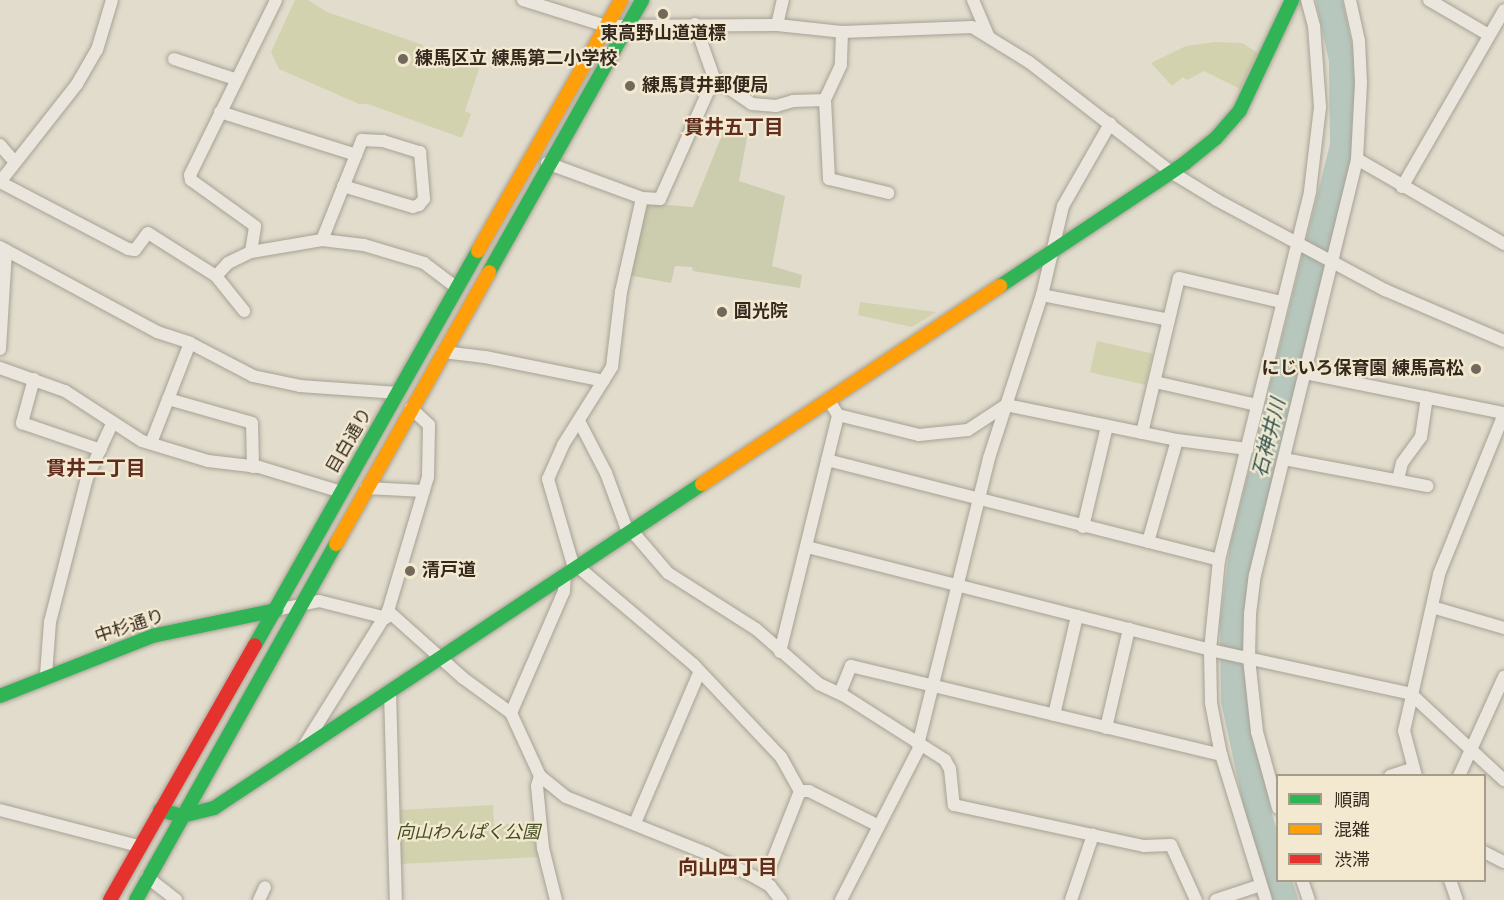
<!DOCTYPE html>
<meta charset="utf-8">
<style>
body{margin:0}
#map{position:relative;width:1504px;height:900px;overflow:hidden;background:#e2dccc;font-family:Spectral,"Noto Sans JP",serif}
div>[style]{position:absolute}
[style*='--x']{left:calc(var(--x)*1px);top:calc(var(--y)*1px);width:calc(var(--w)*1px);rotate:calc(var(--a)*1deg)}
.green>*{inset:0;background:#d2d2af;transform-origin:0 0}
.cemetery>*{inset:0;background:#ccccae}
.river>*{height:26px;margin:-13px;padding:0 13px;transform-origin:13px;border-radius:13px;background:#b7c7bd}
.roads{filter:drop-shadow(0 0 2px #a7a195) drop-shadow(0 0 2px #a7a195)}
.street>*{height:12px;margin:-6px;padding:0 6px;transform-origin:6px;border-radius:6px;background:#eae6dd}
.fast>*{height:14px;margin:-7px;padding:0 7px;transform-origin:7px;border-radius:7px;background:#30b455}
.slow>*{height:14px;margin:-7px;padding:0 7px;transform-origin:7px;border-radius:7px;background:#ff9f0a}
.jam>*{height:14px;margin:-7px;padding:0 7px;transform-origin:7px;border-radius:7px;background:#e5322d}
.dots>*{width:16px;height:16px;translate:-50% -50%;box-sizing:border-box;border:3px solid #f3e9d1;border-radius:50%}
span{translate:-50% -50%;white-space:nowrap;text-align:center;line-height:1.15;-webkit-text-stroke:4.5px #f3e9d1;paint-order:stroke}
.poi-label{font-size:18px;color:#35291e;font-weight:700}
.left{translate:0 -50%;text-align:left}
.right{translate:-100% -50%;text-align:right}
.street-label{font-size:18px;color:#35291e}
.park-label{font-size:18px;color:#465025;font-style:italic}
.neighbourhood-label{font-size:20px;color:#602c1f;font-weight:700}
.water-label{font-size:20px;color:#2e5451;font-style:italic}
.legend{position:absolute;left:1276px;top:774px;width:210px;height:108px;box-sizing:border-box;background:#f3e9d1;border:2px solid #a79c89;margin:0;padding:8px 10px;list-style:none;font-size:18px;color:#35291e}
.legend li{display:flex;align-items:center;gap:12px;height:30px}
.legend b{width:30px;border:2px solid #a79c89}
</style>
<div id="map">
<div class="green">
<i style="clip-path:polygon(295px 0,308px 0,327px 12px,423px 45px,423px 51px,480px 66px,465px 111px,471px 114px,462px 138px,368px 104px,359px 104px,279px 69px,271px 52px)"></i>
<i style="clip-path:polygon(1215px 42px,1242px 43px,1258px 53px,1240px 89px,1204px 71px,1187px 80px,1183px 77px,1172px 86px,1151px 63px,1186px 46px)"></i>
<i style="clip-path:polygon(860px 302px,936px 312px,912px 327px,858px 315px)"></i>
<i style="left:1097px;top:341px;width:57px;height:32px;rotate:13deg"></i>
<i style="clip-path:polygon(493px 805px,494px 825px,534px 823px,540px 857px,400px 864px,399px 810px)"></i>
</div>
<div class="cemetery">
<i style="clip-path:polygon(726px 125px,748px 133px,739px 181px,785px 196px,772px 266px,802px 275px,800px 288px,693px 271px,692px 267px,675px 266px,671px 283px,628px 275px,644px 203px,693px 207px)"></i>
</div>
<div class="river">
<i style="--x:1278;--y:877;--w:64;--a:-107.3"></i>
<i style="--x:1259;--y:816;--w:119;--a:-102.2"></i>
<i style="--x:1234;--y:700;--w:78;--a:-90.7"></i>
<i style="--x:1233;--y:622;--w:76;--a:-82.4"></i>
<i style="--x:1243;--y:547;--w:413;--a:-76"></i>
<i style="--x:1343;--y:146;--w:86;--a:-90.7"></i>
<i style="--x:1342;--y:60;--w:61;--a:-102.2"></i>
<i style="--x:1278;--y:880;--w:21;--a:71"></i>
</div>
<div class="roads">
<div class="street">
<i style="--x:523;--y:0;--w:87;--a:17.4"></i>
<i style="--x:606;--y:26;--w:171;--a:-0.3"></i>
<i style="--x:777;--y:25;--w:65;--a:6.1"></i>
<i style="--x:842;--y:32;--w:130;--a:-2.2"></i>
<i style="--x:972;--y:27;--w:67;--a:31.6"></i>
<i style="--x:1029;--y:62;--w:180;--a:37.8"></i>
<i style="--x:1171;--y:172;--w:54;--a:31.3"></i>
<i style="--x:1217;--y:200;--w:191;--a:28.2"></i>
<i style="--x:1385;--y:290;--w:129;--a:23.2"></i>
<i style="--x:973;--y:0;--w:39;--a:67"></i>
<i style="--x:1429;--y:0;--w:69;--a:30.3"></i>
<i style="--x:695;--y:24;--w:57;--a:70.6"></i>
<i style="--x:714;--y:78;--w:46;--a:34.4"></i>
<i style="--x:752;--y:104;--w:24;--a:5"></i>
<i style="--x:776;--y:106;--w:18;--a:-16"></i>
<i style="--x:793;--y:101;--w:32;--a:-2"></i>
<i style="--x:777;--y:25;--w:26;--a:-77"></i>
<i style="--x:842;--y:32;--w:33;--a:92"></i>
<i style="--x:841;--y:65;--w:38;--a:115"></i>
<i style="--x:825;--y:100;--w:79;--a:87.1"></i>
<i style="--x:829;--y:179;--w:61;--a:13.3"></i>
<i style="--x:174;--y:59;--w:64;--a:18.2"></i>
<i style="--x:220;--y:112;--w:143;--a:17.5"></i>
<i style="--x:0;--y:145;--w:23;--a:49"></i>
<i style="--x:1357;--y:159;--w:170;--a:30"></i>
<i style="--x:547;--y:163;--w:101;--a:20.2"></i>
<i style="--x:642;--y:198;--w:18;--a:3"></i>
<i style="--x:660;--y:199;--w:133;--a:-65.9"></i>
<i style="--x:0;--y:182;--w:144;--a:27.6"></i>
<i style="--x:128;--y:249;--w:7;--a:8"></i>
<i style="--x:135;--y:250;--w:21;--a:-53"></i>
<i style="--x:148;--y:233;--w:80;--a:32.3"></i>
<i style="--x:216;--y:276;--w:45;--a:51.3"></i>
<i style="--x:0;--y:182;--w:125;--a:-51.8"></i>
<i style="--x:77;--y:84;--w:39;--a:-60"></i>
<i style="--x:97;--y:50;--w:52;--a:-73.3"></i>
<i style="--x:1402;--y:187;--w:204;--a:-60"></i>
<i style="--x:322;--y:240;--w:108;--a:-68.2"></i>
<i style="--x:362;--y:140;--w:21;--a:3"></i>
<i style="--x:383;--y:141;--w:39;--a:17"></i>
<i style="--x:420;--y:152;--w:47;--a:85.1"></i>
<i style="--x:424;--y:199;--w:8;--a:130"></i>
<i style="--x:419;--y:205;--w:6;--a:162"></i>
<i style="--x:413;--y:207;--w:73;--a:-163.3"></i>
<i style="--x:0;--y:247;--w:179;--a:28.4"></i>
<i style="--x:157;--y:332;--w:35;--a:18"></i>
<i style="--x:190;--y:343;--w:71;--a:27.6"></i>
<i style="--x:253;--y:376;--w:48;--a:12"></i>
<i style="--x:300;--y:386;--w:98;--a:4.1"></i>
<i style="--x:251;--y:252;--w:26;--a:-81"></i>
<i style="--x:255;--y:226;--w:79;--a:-144.3"></i>
<i style="--x:191;--y:180;--w:5;--a:-101"></i>
<i style="--x:190;--y:175;--w:195;--a:-63.8"></i>
<i style="--x:216;--y:276;--w:18;--a:-47"></i>
<i style="--x:228;--y:263;--w:25;--a:-26"></i>
<i style="--x:251;--y:252;--w:72;--a:-9.6"></i>
<i style="--x:322;--y:240;--w:42;--a:6.8"></i>
<i style="--x:364;--y:245;--w:63;--a:16.7"></i>
<i style="--x:424;--y:263;--w:41;--a:37.1"></i>
<i style="--x:1042;--y:295;--w:129;--a:11.1"></i>
<i style="--x:0;--y:349;--w:99;--a:-86.5"></i>
<i style="--x:443;--y:352;--w:42;--a:6.8"></i>
<i style="--x:485;--y:357;--w:121;--a:11.4"></i>
<i style="--x:0;--y:368;--w:69;--a:19.5"></i>
<i style="--x:65;--y:391;--w:92;--a:33"></i>
<i style="--x:142;--y:441;--w:69;--a:16.9"></i>
<i style="--x:208;--y:461;--w:51;--a:6.7"></i>
<i style="--x:259;--y:467;--w:87;--a:16.8"></i>
<i style="--x:1305;--y:373;--w:203;--a:11.4"></i>
<i style="--x:34;--y:379;--w:46;--a:105.3"></i>
<i style="--x:22;--y:423;--w:83;--a:18.9"></i>
<i style="--x:1155;--y:382;--w:105;--a:12.7"></i>
<i style="--x:168;--y:399;--w:87;--a:15.9"></i>
<i style="--x:252;--y:423;--w:44;--a:88.7"></i>
<i style="--x:828;--y:399;--w:19;--a:58"></i>
<i style="--x:838;--y:415;--w:83;--a:13.9"></i>
<i style="--x:919;--y:435;--w:49;--a:-5.8"></i>
<i style="--x:968;--y:430;--w:45;--a:-33.3"></i>
<i style="--x:1006;--y:405;--w:175;--a:11.6"></i>
<i style="--x:1177;--y:440;--w:71;--a:7.3"></i>
<i style="--x:579;--y:421;--w:59;--a:62.6"></i>
<i style="--x:606;--y:473;--w:63;--a:69.6"></i>
<i style="--x:1142;--y:433;--w:159;--a:-76.6"></i>
<i style="--x:1179;--y:278;--w:105;--a:13.2"></i>
<i style="--x:151;--y:443;--w:107;--a:-68.7"></i>
<i style="--x:1284;--y:459;--w:146;--a:10.7"></i>
<i style="--x:827;--y:460;--w:405;--a:14.3"></i>
<i style="--x:1398;--y:480;--w:17;--a:-77"></i>
<i style="--x:1402;--y:463;--w:32;--a:-54"></i>
<i style="--x:1421;--y:437;--w:40;--a:-81.5"></i>
<i style="--x:366;--y:488;--w:58;--a:3"></i>
<i style="--x:1083;--y:527;--w:104;--a:-76.6"></i>
<i style="--x:631;--y:530;--w:57;--a:49.3"></i>
<i style="--x:668;--y:573;--w:104;--a:32.5"></i>
<i style="--x:756;--y:629;--w:84;--a:41.1"></i>
<i style="--x:819;--y:684;--w:26;--a:25"></i>
<i style="--x:843;--y:695;--w:121;--a:32.5"></i>
<i style="--x:945;--y:760;--w:10;--a:61"></i>
<i style="--x:950;--y:769;--w:36;--a:84"></i>
<i style="--x:954;--y:805;--w:194;--a:12.2"></i>
<i style="--x:1144;--y:846;--w:27;--a:-2"></i>
<i style="--x:1171;--y:845;--w:60;--a:65.6"></i>
<i style="--x:1148;--y:542;--w:106;--a:-74.1"></i>
<i style="--x:807;--y:547;--w:416;--a:14.3"></i>
<i style="--x:1210;--y:650;--w:206;--a:12.3"></i>
<i style="--x:1411;--y:694;--w:127;--a:42.8"></i>
<i style="--x:577;--y:566;--w:153;--a:40.2"></i>
<i style="--x:694;--y:665;--w:127;--a:46.6"></i>
<i style="--x:781;--y:757;--w:39;--a:61"></i>
<i style="--x:800;--y:791;--w:98;--a:111.6"></i>
<i style="--x:574;--y:568;--w:93;--a:-106.3"></i>
<i style="--x:548;--y:479;--w:37;--a:-66"></i>
<i style="--x:563;--y:445;--w:92;--a:-57.9"></i>
<i style="--x:612;--y:367;--w:76;--a:-83.2"></i>
<i style="--x:621;--y:292;--w:96;--a:-77.4"></i>
<i style="--x:1432;--y:607;--w:75;--a:16.3"></i>
<i style="--x:276;--y:610;--w:44;--a:-11.8"></i>
<i style="--x:319;--y:601;--w:69;--a:14.2"></i>
<i style="--x:388;--y:611;--w:101;--a:41.8"></i>
<i style="--x:463;--y:678;--w:59;--a:36.1"></i>
<i style="--x:511;--y:713;--w:69;--a:65.3"></i>
<i style="--x:540;--y:776;--w:33;--a:39"></i>
<i style="--x:566;--y:797;--w:151;--a:21.8"></i>
<i style="--x:706;--y:853;--w:52;--a:26.1"></i>
<i style="--x:753;--y:876;--w:20;--a:30"></i>
<i style="--x:770;--y:886;--w:18;--a:52"></i>
<i style="--x:780;--y:652;--w:244;--a:-76.2"></i>
<i style="--x:46;--y:675;--w:53;--a:-85.7"></i>
<i style="--x:50;--y:622;--w:149;--a:-75.6"></i>
<i style="--x:87;--y:478;--w:60;--a:-65.2"></i>
<i style="--x:390;--y:691;--w:209;--a:88.4"></i>
<i style="--x:840;--y:693;--w:29;--a:-68"></i>
<i style="--x:851;--y:666;--w:381;--a:13.5"></i>
<i style="--x:511;--y:713;--w:133;--a:-66.5"></i>
<i style="--x:564;--y:591;--w:17;--a:-87"></i>
<i style="--x:1054;--y:715;--w:102;--a:-76.9"></i>
<i style="--x:1106;--y:728;--w:102;--a:-76.9"></i>
<i style="--x:305;--y:744;--w:157;--a:-58"></i>
<i style="--x:388;--y:611;--w:140;--a:-73.4"></i>
<i style="--x:428;--y:477;--w:52;--a:-88.9"></i>
<i style="--x:429;--y:425;--w:25;--a:-137"></i>
<i style="--x:918;--y:745;--w:296;--a:-76.1"></i>
<i style="--x:989;--y:458;--w:171;--a:-72"></i>
<i style="--x:1042;--y:295;--w:91;--a:-76.7"></i>
<i style="--x:1063;--y:206;--w:95;--a:-60.2"></i>
<i style="--x:540;--y:776;--w:10;--a:107"></i>
<i style="--x:537;--y:786;--w:62;--a:84.5"></i>
<i style="--x:543;--y:848;--w:54;--a:76"></i>
<i style="--x:1390;--y:776;--w:25;--a:-18"></i>
<i style="--x:1416;--y:776;--w:47;--a:-104.9"></i>
<i style="--x:1404;--y:731;--w:161;--a:-77.4"></i>
<i style="--x:1439;--y:574;--w:173;--a:-67.9"></i>
<i style="--x:1459;--y:776;--w:109;--a:-65.6"></i>
<i style="--x:800;--y:791;--w:9;--a:0"></i>
<i style="--x:809;--y:791;--w:78;--a:26.6"></i>
<i style="--x:1278;--y:808;--w:79;--a:-105.4"></i>
<i style="--x:1257;--y:732;--w:74;--a:-96.2"></i>
<i style="--x:1249;--y:658;--w:44;--a:-88.7"></i>
<i style="--x:1250;--y:614;--w:39;--a:-83"></i>
<i style="--x:1255;--y:575;--w:428;--a:-76.2"></i>
<i style="--x:1357;--y:159;--w:76;--a:-87"></i>
<i style="--x:1361;--y:83;--w:42;--a:-92.7"></i>
<i style="--x:1359;--y:41;--w:42;--a:-102.4"></i>
<i style="--x:0;--y:810;--w:143;--a:14.6"></i>
<i style="--x:635;--y:823;--w:163;--a:-66.9"></i>
<i style="--x:1484;--y:852;--w:22;--a:27"></i>
<i style="--x:147;--y:877;--w:37;--a:38"></i>
<i style="--x:1302;--y:880;--w:21;--a:71"></i>
<i style="--x:1450;--y:880;--w:21;--a:71"></i>
<i style="--x:259;--y:900;--w:14;--a:-65"></i>
<i style="--x:841;--y:900;--w:173;--a:-62.8"></i>
<i style="--x:1071;--y:900;--w:69;--a:-71.3"></i>
<i style="--x:1216;--y:900;--w:47;--a:-18.4"></i>
<i style="--x:1266;--y:900;--w:152;--a:-107.2"></i>
<i style="--x:1221;--y:755;--w:53;--a:-100.9"></i>
<i style="--x:1211;--y:703;--w:53;--a:-91.1"></i>
<i style="--x:1210;--y:650;--w:90;--a:-84.3"></i>
<i style="--x:1219;--y:560;--w:380;--a:-76.1"></i>
<i style="--x:1310;--y:191;--w:85;--a:-83.2"></i>
<i style="--x:1320;--y:107;--w:81;--a:-94.2"></i>
<i style="--x:1314;--y:26;--w:27;--a:-105"></i>
</div>
<div class="fast">
<i style="--x:489;--y:272;--w:312;--a:-60.6"></i>
<i style="--x:1000;--y:286;--w:222;--a:-33.6"></i>
<i style="--x:1185;--y:163;--w:40;--a:-39"></i>
<i style="--x:1216;--y:138;--w:37;--a:-49"></i>
<i style="--x:1240;--y:110;--w:122;--a:-64.7"></i>
<i style="--x:255;--y:645;--w:453;--a:-60.5"></i>
<i style="--x:0;--y:696;--w:163;--a:-21.5"></i>
<i style="--x:152;--y:636;--w:127;--a:-11.8"></i>
<i style="--x:160;--y:810;--w:23;--a:15"></i>
<i style="--x:182;--y:816;--w:33;--a:-14"></i>
<i style="--x:214;--y:808;--w:586;--a:-33.58"></i>
<i style="--x:136;--y:900;--w:408;--a:-60.7"></i>
</div>
<div class="slow">
<i style="--x:478;--y:251;--w:289;--a:-60.3"></i>
<i style="--x:702;--y:484;--w:358;--a:-33.6"></i>
<i style="--x:336;--y:544;--w:312;--a:-60.6"></i>
</div>
<div class="jam">
<i style="--x:110;--y:900;--w:293;--a:-60.4"></i>
</div>
</div>
<div class="dots">
<i style="left:663px;top:14px;background:#72685b"></i>
<i style="left:403px;top:59px;background:#72685b"></i>
<i style="left:630px;top:86px;background:#72685b"></i>
<i style="left:722px;top:312px;background:#72685b"></i>
<i style="left:1476px;top:369px;background:#72685b"></i>
<i style="left:410px;top:571px;background:#72685b"></i>
</div>
<div class="poi-label">
<span style="left:663px;top:34px">東高野山道道標</span>
<span class="left" style="left:415px;top:59px">練馬区立 練馬第二小学校</span>
<span class="left" style="left:642px;top:86px">練馬貫井郵便局</span>
<span class="left" style="left:734px;top:312px">圓光院</span>
<span class="right" style="left:1464px;top:369px">にじいろ保育園 練馬高松</span>
<span class="left" style="left:422px;top:571px">清戸道</span>
</div>
<div class="street-label">
<span style="left:350px;top:441px;rotate:-60deg">目白通り</span>
<span style="left:130px;top:627px;rotate:-18deg">中杉通り</span>
</div>
<div class="park-label">
<span style="left:468px;top:833px">向山わんぱく公園</span>
</div>
<div class="neighbourhood-label">
<span style="left:734px;top:128px">貫井五丁目</span>
<span style="left:96px;top:469px">貫井二丁目</span>
<span style="left:728px;top:868px">向山四丁目</span>
</div>
<div class="water-label">
<span style="left:1270px;top:438px;rotate:-76deg">石神井川</span>
</div>
<ul class="legend">
<li><b style="height:8px;background:#30b455"></b>順調</li>
<li><b style="height:8px;background:#ff9f0a"></b>混雑</li>
<li><b style="height:8px;background:#e5322d"></b>渋滞</li>
</ul>
</div>
